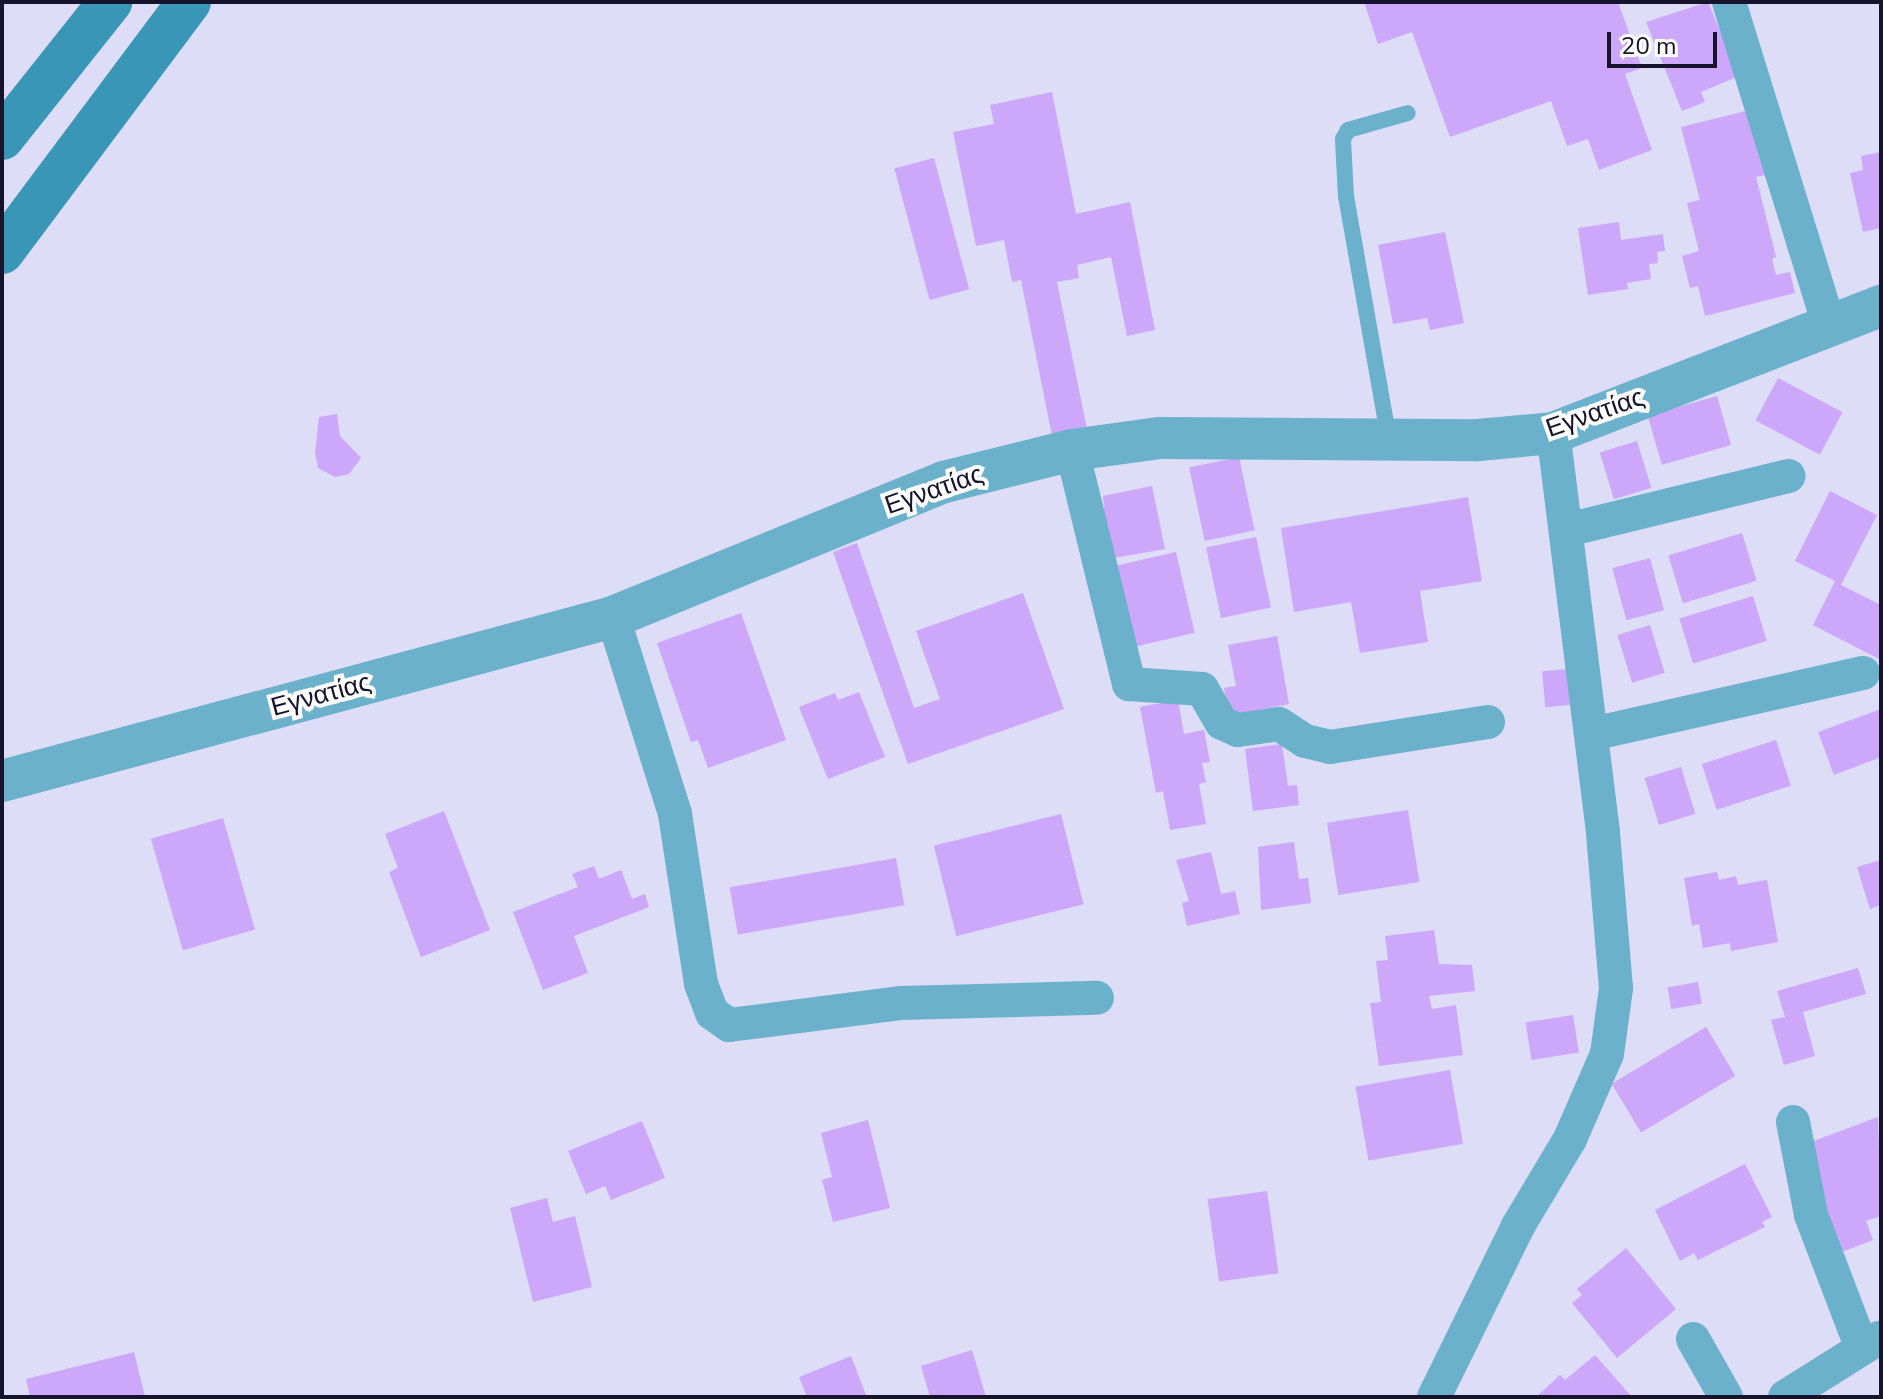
<!DOCTYPE html>
<meta charset="utf-8">
<style>
body{margin:0}
#map{position:relative;width:1883px;height:1399px;overflow:hidden;background:#ddddf8;font-family:"Nunito Sans",sans-serif}
div>[style]{position:absolute}
[style*='--x']{left:calc(var(--x)*1px);top:calc(var(--y)*1px);width:calc(var(--w)*1px);rotate:calc(var(--a)*1deg)}
.building>*{inset:0;background:#cda7f9;transform-origin:0 0}
.service>*{height:16px;margin:-8px;padding:0 8px;transform-origin:8px;border-radius:8px;background:#6bb1cc}
.minor>*{height:34px;margin:-17px;padding:0 17px;transform-origin:17px;border-radius:17px;background:#6bb1cc}
.tertiary>*{height:42px;margin:-21px;padding:0 21px;transform-origin:21px;border-radius:21px;background:#6bb1cc}
.secondary>*{height:44px;margin:-22px;padding:0 22px;transform-origin:22px;border-radius:22px;background:#3996b6}
span{translate:-50% -50%;white-space:nowrap;text-align:center;line-height:1.15;-webkit-text-stroke:8px #fff;paint-order:stroke}
.street-label{font-size:26px;color:#16142c}
.frame{position:absolute;inset:0;border:4px solid #16142c;pointer-events:none}
.scale{position:absolute;left:1607px;top:32px;width:110px;height:36px;box-sizing:border-box;border:4px solid #16142c;border-top:0;padding-left:10px;font-size:24px;line-height:28px;white-space:nowrap;color:#16142c;-webkit-text-stroke:6px #fff;paint-order:stroke}
</style>
<div id="map">
<div class="building">
<i style="clip-path:polygon(1364px 2px,1618px 2px,1642px 68px,1625px 74px,1652px 150px,1599px 170px,1588px 139px,1567px 146px,1551px 101px,1450px 137px,1412px 32px,1378px 44px)"></i>
<i style="clip-path:polygon(1708px 2px,1739px 76px,1701px 92px,1705px 102px,1682px 111px,1646px 22px)"></i>
<i style="clip-path:polygon(1052px 92px,1076px 214px,1130px 202px,1155px 330px,1127px 336px,1111px 257px,1077px 265px,1079px 278px,1057px 282px,1087px 429px,1052px 436px,1021px 280px,1012px 282px,1004px 240px,976px 246px,953px 132px,994px 124px,990px 105px)"></i>
<i style="clip-path:polygon(1750px 110px,1766px 175px,1756px 177px,1776px 257px,1772px 259px,1776px 275px,1790px 272px,1795px 293px,1705px 316px,1698px 286px,1690px 288px,1682px 256px,1699px 251px,1687px 203px,1700px 200px,1681px 127px)"></i>
<i style="clip-path:polygon(1881px 152px,1881px 228px,1863px 232px,1850px 173px,1863px 170px,1861px 156px)"></i>
<i style="left:934px;top:158px;width:136px;height:41px;rotate:75deg"></i>
<i style="clip-path:polygon(1619px 222px,1621px 240px,1663px 234px,1665px 251px,1657px 252px,1658px 263px,1649px 264px,1651px 279px,1627px 283px,1628px 289px,1588px 295px,1578px 228px)"></i>
<i style="clip-path:polygon(1445px 232px,1464px 323px,1430px 330px,1427px 318px,1393px 324px,1378px 245px)"></i>
<i style="left:1778px;top:378px;width:73px;height:48px;rotate:28deg"></i>
<i style="left:1717px;top:396px;width:51px;height:72px;rotate:74deg"></i>
<i style="clip-path:polygon(337px 414px,340px 436px,361px 458px,349px 474px,335px 477px,318px 468px,315px 453px,319px 417px)"></i>
<i style="left:1637px;top:441px;width:49px;height:39px;rotate:73deg"></i>
<i style="left:1239px;top:457px;width:75px;height:51px;rotate:78deg"></i>
<i style="clip-path:polygon(1152px 486px,1165px 549px,1108px 559px,1103px 496px)"></i>
<i style="clip-path:polygon(1830px 491px,1877px 515px,1841px 585px,1881px 605px,1881px 660px,1813px 625px,1835px 581px,1795px 561px)"></i>
<i style="clip-path:polygon(1468px 497px,1482px 581px,1420px 591px,1428px 642px,1360px 653px,1351px 602px,1294px 612px,1281px 528px)"></i>
<i style="left:1742px;top:533px;width:50px;height:77px;rotate:73deg"></i>
<i style="left:1256px;top:537px;width:72px;height:51px;rotate:78deg"></i>
<i style="clip-path:polygon(857px 543px,914px 708px,940px 699px,916px 631px,1023px 593px,1064px 709px,908px 764px,833px 552px)"></i>
<i style="left:1176px;top:552px;width:83px;height:65px;rotate:77deg"></i>
<i style="left:1650px;top:558px;width:54px;height:39px;rotate:75deg"></i>
<i style="left:1753px;top:596px;width:47px;height:77px;rotate:73deg"></i>
<i style="clip-path:polygon(741px 613px,786px 740px,708px 768px,698px 740px,691px 742px,657px 643px)"></i>
<i style="left:1650px;top:625px;width:50px;height:34px;rotate:73deg"></i>
<i style="clip-path:polygon(1277px 636px,1289px 704px,1229px 716px,1224px 688px,1236px 686px,1228px 645px)"></i>
<i style="left:1569px;top:669px;width:36px;height:27px;rotate:85deg"></i>
<i style="clip-path:polygon(859px 692px,885px 757px,828px 779px,799px 707px,835px 693px,838px 700px)"></i>
<i style="clip-path:polygon(1178px 700px,1184px 734px,1204px 730px,1210px 762px,1202px 763px,1206px 782px,1199px 784px,1206px 824px,1170px 830px,1163px 791px,1156px 793px,1140px 707px)"></i>
<i style="clip-path:polygon(1881px 709px,1881px 757px,1834px 775px,1818px 732px)"></i>
<i style="left:1776px;top:740px;width:48px;height:78px;rotate:72deg"></i>
<i style="clip-path:polygon(1282px 744px,1288px 786px,1297px 785px,1299px 805px,1253px 811px,1245px 749px)"></i>
<i style="left:1681px;top:767px;width:49px;height:38px;rotate:73deg"></i>
<i style="left:1408px;top:810px;width:73px;height:82px;rotate:81deg"></i>
<i style="clip-path:polygon(444px 811px,490px 930px,421px 957px,389px 872px,398px 868px,385px 834px)"></i>
<i style="left:1061px;top:814px;width:93px;height:131px;rotate:76deg"></i>
<i style="left:223px;top:818px;width:116px;height:75px;rotate:74deg"></i>
<i style="clip-path:polygon(1294px 842px,1299px 879px,1308px 878px,1311px 903px,1261px 910px,1258px 847px)"></i>
<i style="clip-path:polygon(1211px 852px,1221px 894px,1235px 891px,1240px 914px,1187px 926px,1182px 903px,1189px 901px,1176px 860px)"></i>
<i style="left:896px;top:858px;width:48px;height:169px;rotate:80deg"></i>
<i style="clip-path:polygon(1881px 860px,1881px 905px,1870px 909px,1857px 867px)"></i>
<i style="clip-path:polygon(594px 866px,599px 879px,621px 870px,632px 899px,645px 894px,649px 907px,574px 936px,588px 973px,543px 990px,513px 912px,578px 887px,572px 874px)"></i>
<i style="clip-path:polygon(1717px 872px,1719px 880px,1736px 876px,1738px 885px,1767px 880px,1778px 942px,1731px 951px,1730px 943px,1703px 948px,1699px 924px,1692px 926px,1684px 878px)"></i>
<i style="clip-path:polygon(1434px 930px,1439px 964px,1472px 965px,1475px 991px,1429px 996px,1432px 1009px,1456px 1005px,1463px 1055px,1379px 1066px,1370px 1003px,1381px 1002px,1376px 961px,1388px 960px,1385px 936px)"></i>
<i style="clip-path:polygon(1858px 968px,1866px 994px,1803px 1012px,1815px 1056px,1784px 1065px,1771px 1020px,1785px 1017px,1777px 991px)"></i>
<i style="left:1698px;top:982px;width:22px;height:31px;rotate:80deg"></i>
<i style="left:1573px;top:1015px;width:38px;height:48px;rotate:81deg"></i>
<i style="left:1706px;top:1027px;width:57px;height:110px;rotate:59deg"></i>
<i style="left:1450px;top:1070px;width:75px;height:96px;rotate:80deg"></i>
<i style="clip-path:polygon(1878px 1117px,1881px 1216px,1866px 1221px,1873px 1240px,1842px 1252px,1803px 1145px)"></i>
<i style="clip-path:polygon(868px 1120px,890px 1208px,833px 1222px,822px 1180px,832px 1177px,821px 1133px)"></i>
<i style="clip-path:polygon(642px 1121px,665px 1178px,611px 1200px,605px 1186px,586px 1194px,568px 1151px)"></i>
<i style="clip-path:polygon(1745px 1164px,1772px 1217px,1762px 1222px,1765px 1227px,1698px 1260px,1694px 1253px,1680px 1261px,1655px 1210px)"></i>
<i style="left:1267px;top:1191px;width:83px;height:60px;rotate:82deg"></i>
<i style="clip-path:polygon(547px 1198px,553px 1222px,575px 1216px,592px 1287px,533px 1302px,510px 1208px)"></i>
<i style="clip-path:polygon(1626px 1248px,1676px 1309px,1617px 1358px,1572px 1303px,1582px 1295px,1577px 1289px)"></i>
<i style="clip-path:polygon(972px 1350px,986px 1397px,930px 1397px,921px 1366px)"></i>
<i style="clip-path:polygon(134px 1352px,145px 1397px,30px 1397px,26px 1379px)"></i>
<i style="clip-path:polygon(1595px 1355px,1632px 1397px,1536px 1397px,1560px 1375px,1565px 1380px)"></i>
<i style="clip-path:polygon(851px 1356px,866px 1395px,807px 1397px,799px 1377px)"></i>
</div>
<div class="service">
<i style="--x:1389;--y:440;--w:247;--a:-100"></i>
<i style="--x:1346;--y:197;--w:58;--a:-93"></i>
<i style="--x:1343;--y:139;--w:10;--a:-61"></i>
<i style="--x:1348;--y:130;--w:62;--a:-15.8"></i>
</div>
<div class="minor">
<i style="--x:1729;--y:2;--w:339;--a:72.8"></i>
<i style="--x:1072;--y:450;--w:241;--a:76.3"></i>
<i style="--x:1129;--y:684;--w:73;--a:3.9"></i>
<i style="--x:1202;--y:689;--w:39;--a:60"></i>
<i style="--x:1222;--y:723;--w:17;--a:24"></i>
<i style="--x:1238;--y:730;--w:41;--a:-8.3"></i>
<i style="--x:1279;--y:724;--w:31;--a:33"></i>
<i style="--x:1305;--y:741;--w:26;--a:13"></i>
<i style="--x:1330;--y:747;--w:160;--a:-9"></i>
<i style="--x:1567;--y:530;--w:228;--a:-13.7"></i>
<i style="--x:613;--y:617;--w:207;--a:72.5"></i>
<i style="--x:675;--y:814;--w:172;--a:81.3"></i>
<i style="--x:701;--y:984;--w:31;--a:69"></i>
<i style="--x:712;--y:1013;--w:21;--a:35"></i>
<i style="--x:729;--y:1025;--w:172;--a:-7.3"></i>
<i style="--x:900;--y:1003;--w:197;--a:-1.5"></i>
<i style="--x:1592;--y:734;--w:278;--a:-12.7"></i>
<i style="--x:1793;--y:1122;--w:95;--a:79"></i>
<i style="--x:1811;--y:1215;--w:140;--a:69.1"></i>
<i style="--x:1693;--y:1339;--w:67;--a:60.4"></i>
<i style="--x:1434;--y:1397;--w:191;--a:-63.8"></i>
<i style="--x:1518;--y:1226;--w:101;--a:-59.1"></i>
<i style="--x:1570;--y:1139;--w:93;--a:-66.5"></i>
<i style="--x:1607;--y:1054;--w:67;--a:-82.2"></i>
<i style="--x:1616;--y:988;--w:157;--a:-94.8"></i>
<i style="--x:1603;--y:832;--w:402;--a:-97.1"></i>
<i style="--x:1785;--y:1397;--w:111;--a:-32.1"></i>
</div>
<div class="tertiary">
<i style="--x:2;--y:781;--w:633;--a:-15.02"></i>
<i style="--x:613;--y:617;--w:357;--a:-22.2"></i>
<i style="--x:944;--y:482;--w:132;--a:-14"></i>
<i style="--x:1072;--y:450;--w:89;--a:-7.8"></i>
<i style="--x:1160;--y:438;--w:318;--a:0.4"></i>
<i style="--x:1478;--y:440;--w:75;--a:-5.3"></i>
<i style="--x:1553;--y:433;--w:352;--a:-21.2"></i>
</div>
<div class="secondary">
<i style="--x:2;--y:138;--w:174;--a:-51.5"></i>
<i style="--x:2;--y:252;--w:312;--a:-53.2"></i>
</div>
<div class="street-label">
<span style="left:1595px;top:413px;rotate:-19deg">Εγνατίας</span>
<span style="left:934px;top:490px;rotate:-19deg">Εγνατίας</span>
<span style="left:321px;top:695px;rotate:-15deg">Εγνατίας</span>
</div>
<div class="frame"></div>
<div class="scale">20 m</div>
</div>
